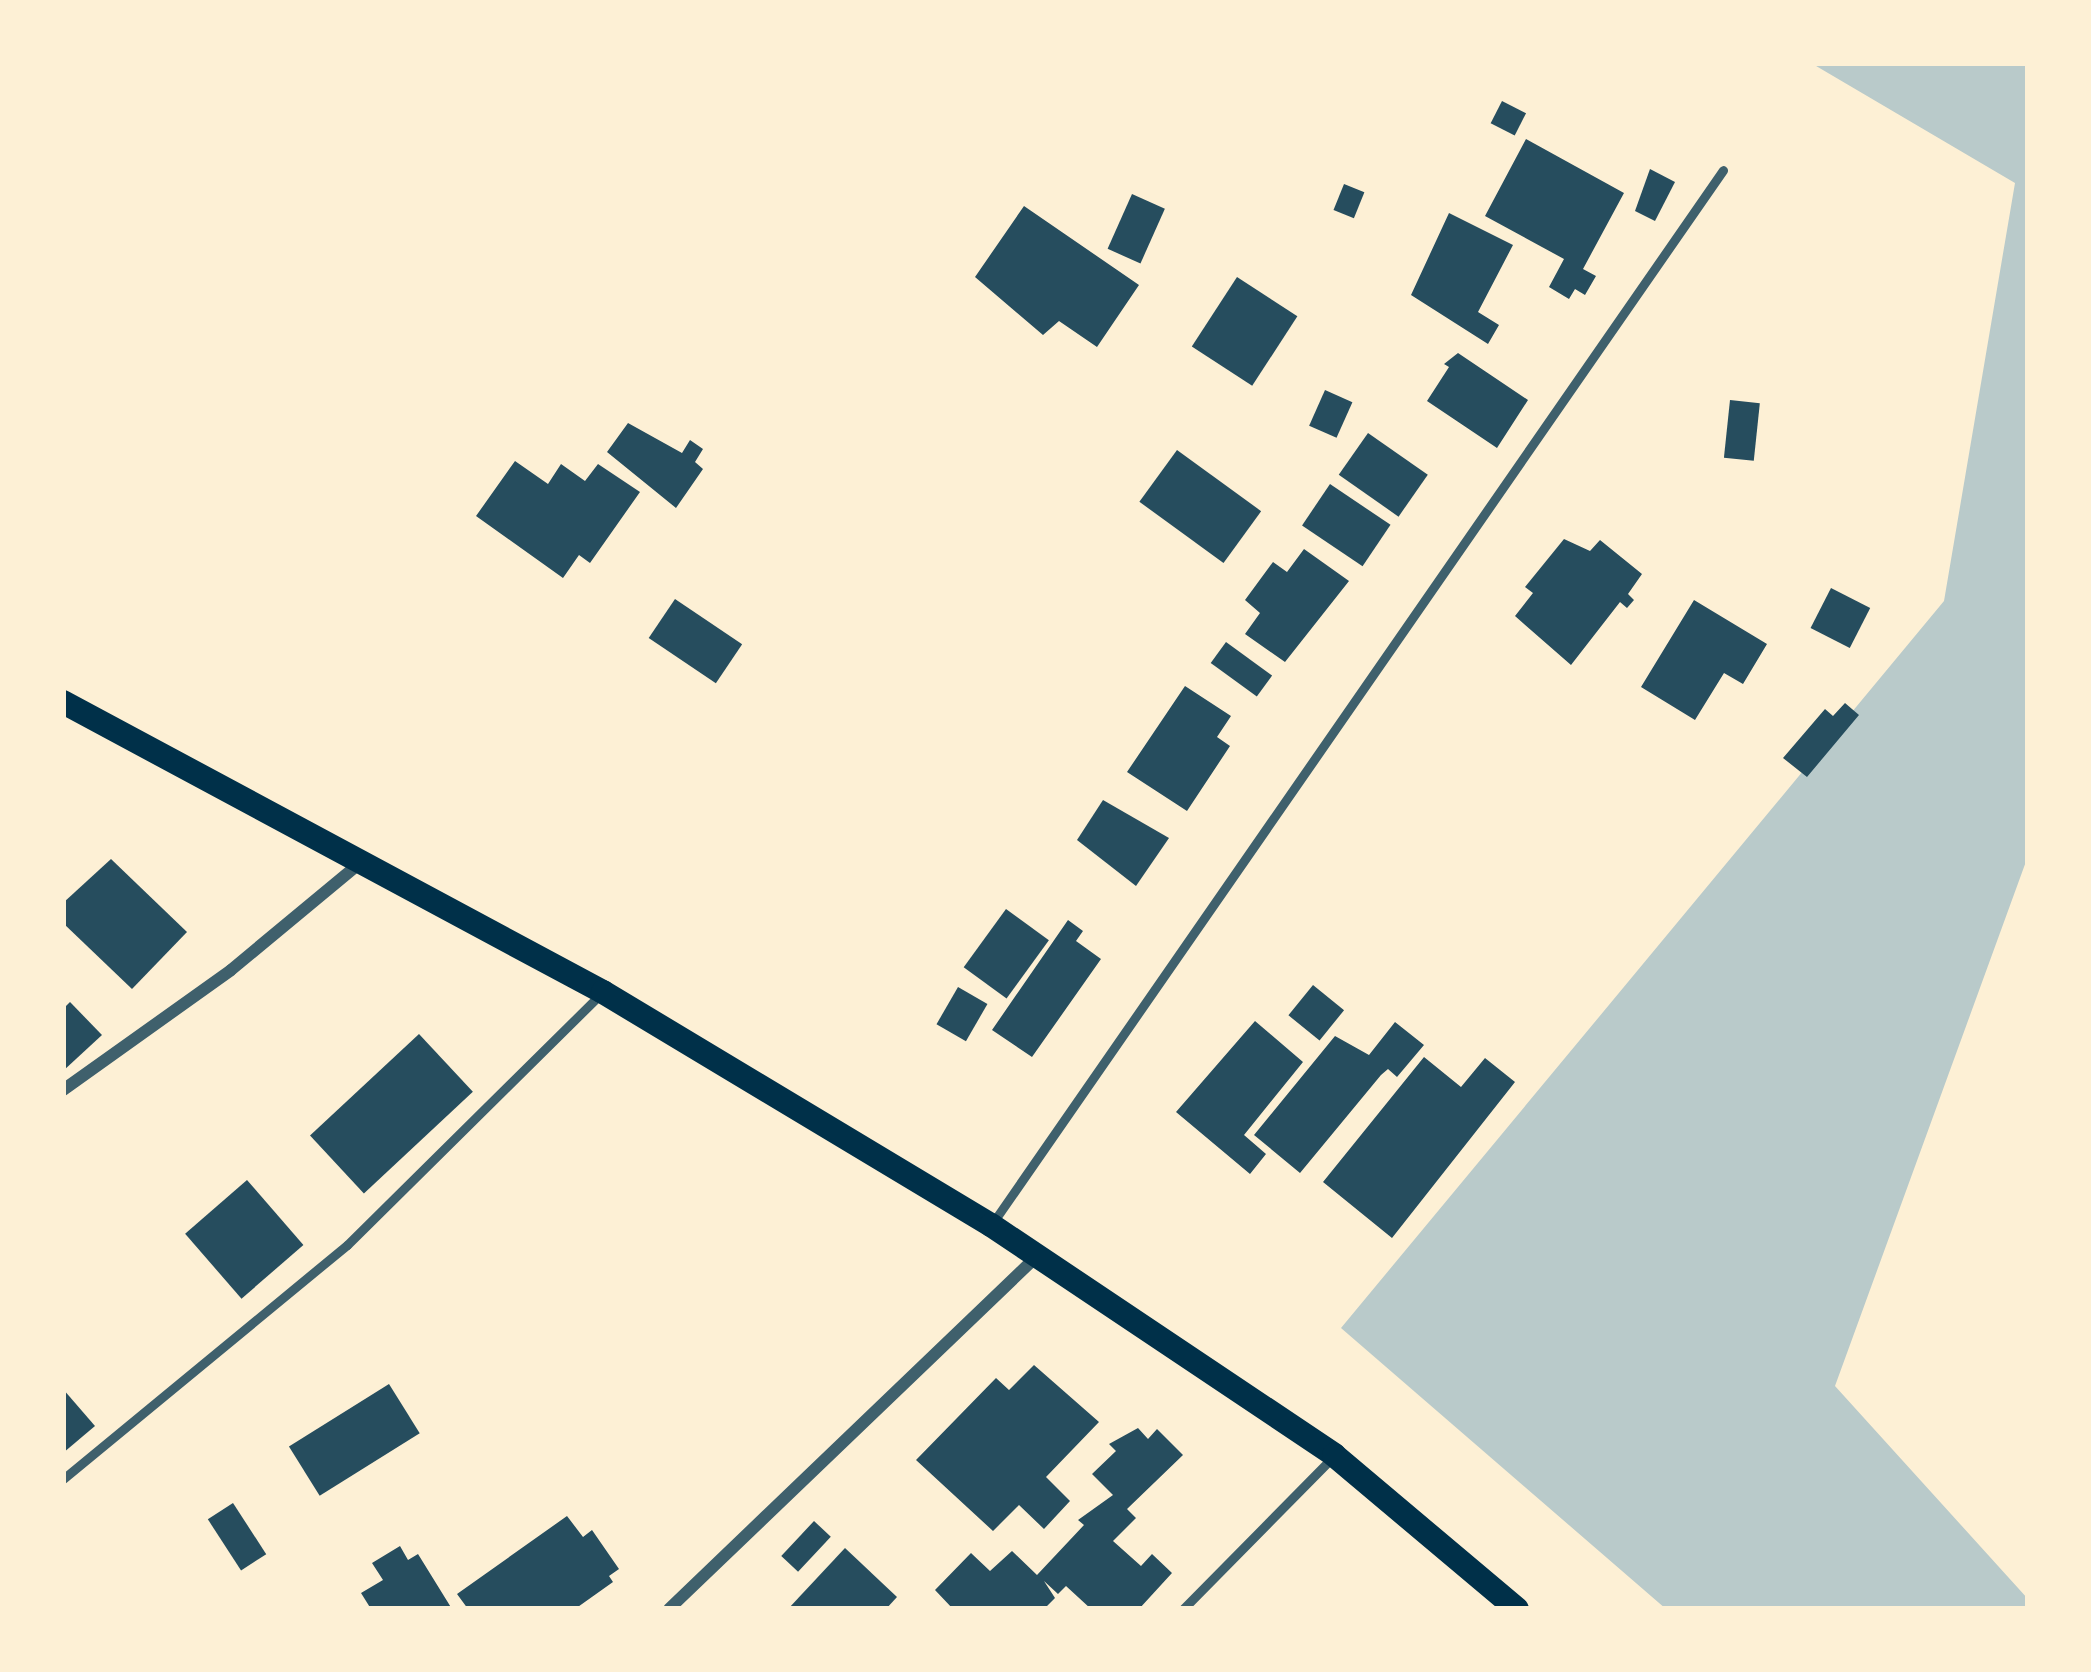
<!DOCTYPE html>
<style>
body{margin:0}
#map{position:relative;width:2091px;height:1672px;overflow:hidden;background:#fdf0d5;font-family:"Varela Round",sans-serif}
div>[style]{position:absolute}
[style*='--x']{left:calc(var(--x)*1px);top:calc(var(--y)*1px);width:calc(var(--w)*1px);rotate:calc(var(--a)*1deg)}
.green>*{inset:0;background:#b9caca}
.building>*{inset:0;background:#264d5e;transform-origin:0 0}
.service>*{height:9px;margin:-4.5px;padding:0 4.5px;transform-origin:4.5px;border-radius:4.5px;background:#3f606c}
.minor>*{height:12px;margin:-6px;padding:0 6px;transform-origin:6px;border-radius:6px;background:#3f606c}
.secondary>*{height:24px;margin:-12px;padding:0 12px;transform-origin:12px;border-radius:12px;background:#003049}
span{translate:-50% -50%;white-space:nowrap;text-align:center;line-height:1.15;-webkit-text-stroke:12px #fdf0d5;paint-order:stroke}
.frame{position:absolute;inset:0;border:66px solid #fdf0d5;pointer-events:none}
</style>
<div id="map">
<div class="green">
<i style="clip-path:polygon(1811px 63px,2028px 63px,2028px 856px,1835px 1386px,2028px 1599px,2028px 1609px,1666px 1609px,1341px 1328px,1944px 601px,2015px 183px)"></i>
</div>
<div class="building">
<i style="left:1502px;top:101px;width:27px;height:25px;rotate:27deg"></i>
<i style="clip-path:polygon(1526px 139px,1624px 193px,1583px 269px,1596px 276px,1585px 295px,1575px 289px,1569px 299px,1549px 287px,1564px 259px,1485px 216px)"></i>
<i style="clip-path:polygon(1650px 169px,1675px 182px,1655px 221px,1635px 211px)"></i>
<i style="left:1344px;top:184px;width:22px;height:28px;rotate:22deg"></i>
<i style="left:1132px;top:194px;width:36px;height:60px;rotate:24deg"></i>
<i style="clip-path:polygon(1024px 206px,1139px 285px,1097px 347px,1059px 321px,1043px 335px,975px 277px)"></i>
<i style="clip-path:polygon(1449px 213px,1513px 245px,1478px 312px,1499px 325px,1488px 344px,1411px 295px)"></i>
<i style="left:1237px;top:277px;width:72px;height:83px;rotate:33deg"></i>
<i style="clip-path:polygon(1458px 353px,1528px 400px,1497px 448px,1427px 401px,1449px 367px,1444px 364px)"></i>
<i style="left:1325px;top:390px;width:30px;height:39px;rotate:24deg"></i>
<i style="left:1730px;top:400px;width:30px;height:58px;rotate:6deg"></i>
<i style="clip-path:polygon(628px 423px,682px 453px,690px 440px,703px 449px,695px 462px,703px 469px,676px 508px,607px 452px)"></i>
<i style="left:1368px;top:433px;width:73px;height:51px;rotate:35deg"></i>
<i style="left:1177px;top:450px;width:104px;height:64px;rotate:36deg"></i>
<i style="clip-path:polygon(515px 461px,548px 484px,561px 464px,585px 481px,598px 464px,640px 492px,590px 563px,579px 555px,563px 578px,476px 516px)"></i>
<i style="left:1330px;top:484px;width:73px;height:50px;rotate:34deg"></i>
<i style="clip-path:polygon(1564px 539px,1590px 551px,1600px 540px,1642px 574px,1628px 594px,1634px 600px,1627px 608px,1620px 602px,1571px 665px,1515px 616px,1533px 593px,1525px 587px)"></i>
<i style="clip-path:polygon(1304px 549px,1349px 581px,1285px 662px,1245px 634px,1260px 613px,1245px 600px,1273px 562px,1287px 572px)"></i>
<i style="left:1831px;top:588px;width:44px;height:45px;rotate:27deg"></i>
<i style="left:675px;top:599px;width:81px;height:47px;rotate:34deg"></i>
<i style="clip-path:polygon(1694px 600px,1767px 644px,1743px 684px,1724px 673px,1695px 720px,1641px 687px)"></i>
<i style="left:1226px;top:642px;width:57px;height:26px;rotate:36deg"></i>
<i style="clip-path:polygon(1185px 686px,1231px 716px,1217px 737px,1230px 746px,1187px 811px,1127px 772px)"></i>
<i style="clip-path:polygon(1845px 703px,1859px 715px,1807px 777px,1783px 758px,1825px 709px,1833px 716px)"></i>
<i style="clip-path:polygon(1103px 800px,1169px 838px,1136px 886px,1077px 840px)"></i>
<i style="clip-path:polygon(111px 859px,187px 932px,132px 989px,63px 923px,63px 903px)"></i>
<i style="left:1006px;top:909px;width:53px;height:72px;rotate:36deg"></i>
<i style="clip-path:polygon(1068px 920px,1083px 931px,1076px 941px,1101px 959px,1032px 1057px,992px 1030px)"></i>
<i style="left:1313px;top:985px;width:40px;height:39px;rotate:39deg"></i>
<i style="left:958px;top:987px;width:34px;height:43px;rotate:30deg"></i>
<i style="clip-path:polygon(70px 1002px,102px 1035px,63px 1071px,63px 1009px)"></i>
<i style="clip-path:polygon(1255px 1021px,1303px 1062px,1244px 1135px,1266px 1154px,1250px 1174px,1176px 1112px)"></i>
<i style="clip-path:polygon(1395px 1022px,1424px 1045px,1397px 1077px,1388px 1069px,1381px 1075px,1300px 1173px,1254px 1135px,1335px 1036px,1369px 1055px)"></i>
<i style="left:419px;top:1034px;width:79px;height:149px;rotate:47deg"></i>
<i style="clip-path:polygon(1424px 1057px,1461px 1087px,1485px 1058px,1515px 1082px,1392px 1238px,1323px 1182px)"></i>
<i style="left:247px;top:1180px;width:86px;height:82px;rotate:49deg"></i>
<i style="clip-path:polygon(1034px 1365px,1099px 1422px,1046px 1477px,1070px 1501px,1044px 1529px,1019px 1505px,993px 1531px,916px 1460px,996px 1378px,1009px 1390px)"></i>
<i style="left:389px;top:1384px;width:58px;height:118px;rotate:58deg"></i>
<i style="clip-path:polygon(63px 1389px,95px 1426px,63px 1453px)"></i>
<i style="clip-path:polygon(1138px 1428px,1148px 1439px,1157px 1429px,1183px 1455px,1127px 1509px,1136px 1518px,1113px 1541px,1141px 1566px,1152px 1554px,1172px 1573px,1139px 1609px,1091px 1609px,1066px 1586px,1058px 1594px,1044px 1581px,1055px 1598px,1044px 1609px,953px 1609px,935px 1590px,971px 1553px,990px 1571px,1012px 1551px,1037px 1575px,1084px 1525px,1078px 1520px,1113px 1495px,1092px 1474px,1116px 1451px,1109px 1444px)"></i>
<i style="left:233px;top:1503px;width:61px;height:30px;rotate:57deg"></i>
<i style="clip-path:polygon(567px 1516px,583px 1537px,592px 1530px,619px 1569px,609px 1576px,613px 1582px,575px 1609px,468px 1609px,457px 1594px)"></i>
<i style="left:814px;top:1521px;width:23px;height:48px;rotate:43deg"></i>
<i style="clip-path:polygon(400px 1546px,408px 1560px,418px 1554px,452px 1609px,371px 1609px,361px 1593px,383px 1580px,372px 1563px)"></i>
<i style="clip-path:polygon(845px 1548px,897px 1597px,886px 1609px,788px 1609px)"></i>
</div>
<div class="service">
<i style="--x:994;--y:1221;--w:1279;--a:-55.25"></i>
<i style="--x:63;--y:1479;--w:368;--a:-39.5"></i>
<i style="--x:347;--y:1245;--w:359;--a:-44.7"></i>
<i style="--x:1183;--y:1609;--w:211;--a:-45.4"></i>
</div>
<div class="minor">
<i style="--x:63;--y:1090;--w:206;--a:-35.5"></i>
<i style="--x:231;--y:970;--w:169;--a:-39.7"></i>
<i style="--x:669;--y:1609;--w:509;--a:-43.8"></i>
</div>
<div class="secondary">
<i style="--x:63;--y:702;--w:613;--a:28.24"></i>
<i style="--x:603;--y:992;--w:453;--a:31"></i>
<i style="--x:991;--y:1225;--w:413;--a:33.8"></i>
<i style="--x:1334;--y:1455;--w:239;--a:40.1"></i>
</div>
<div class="frame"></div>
</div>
